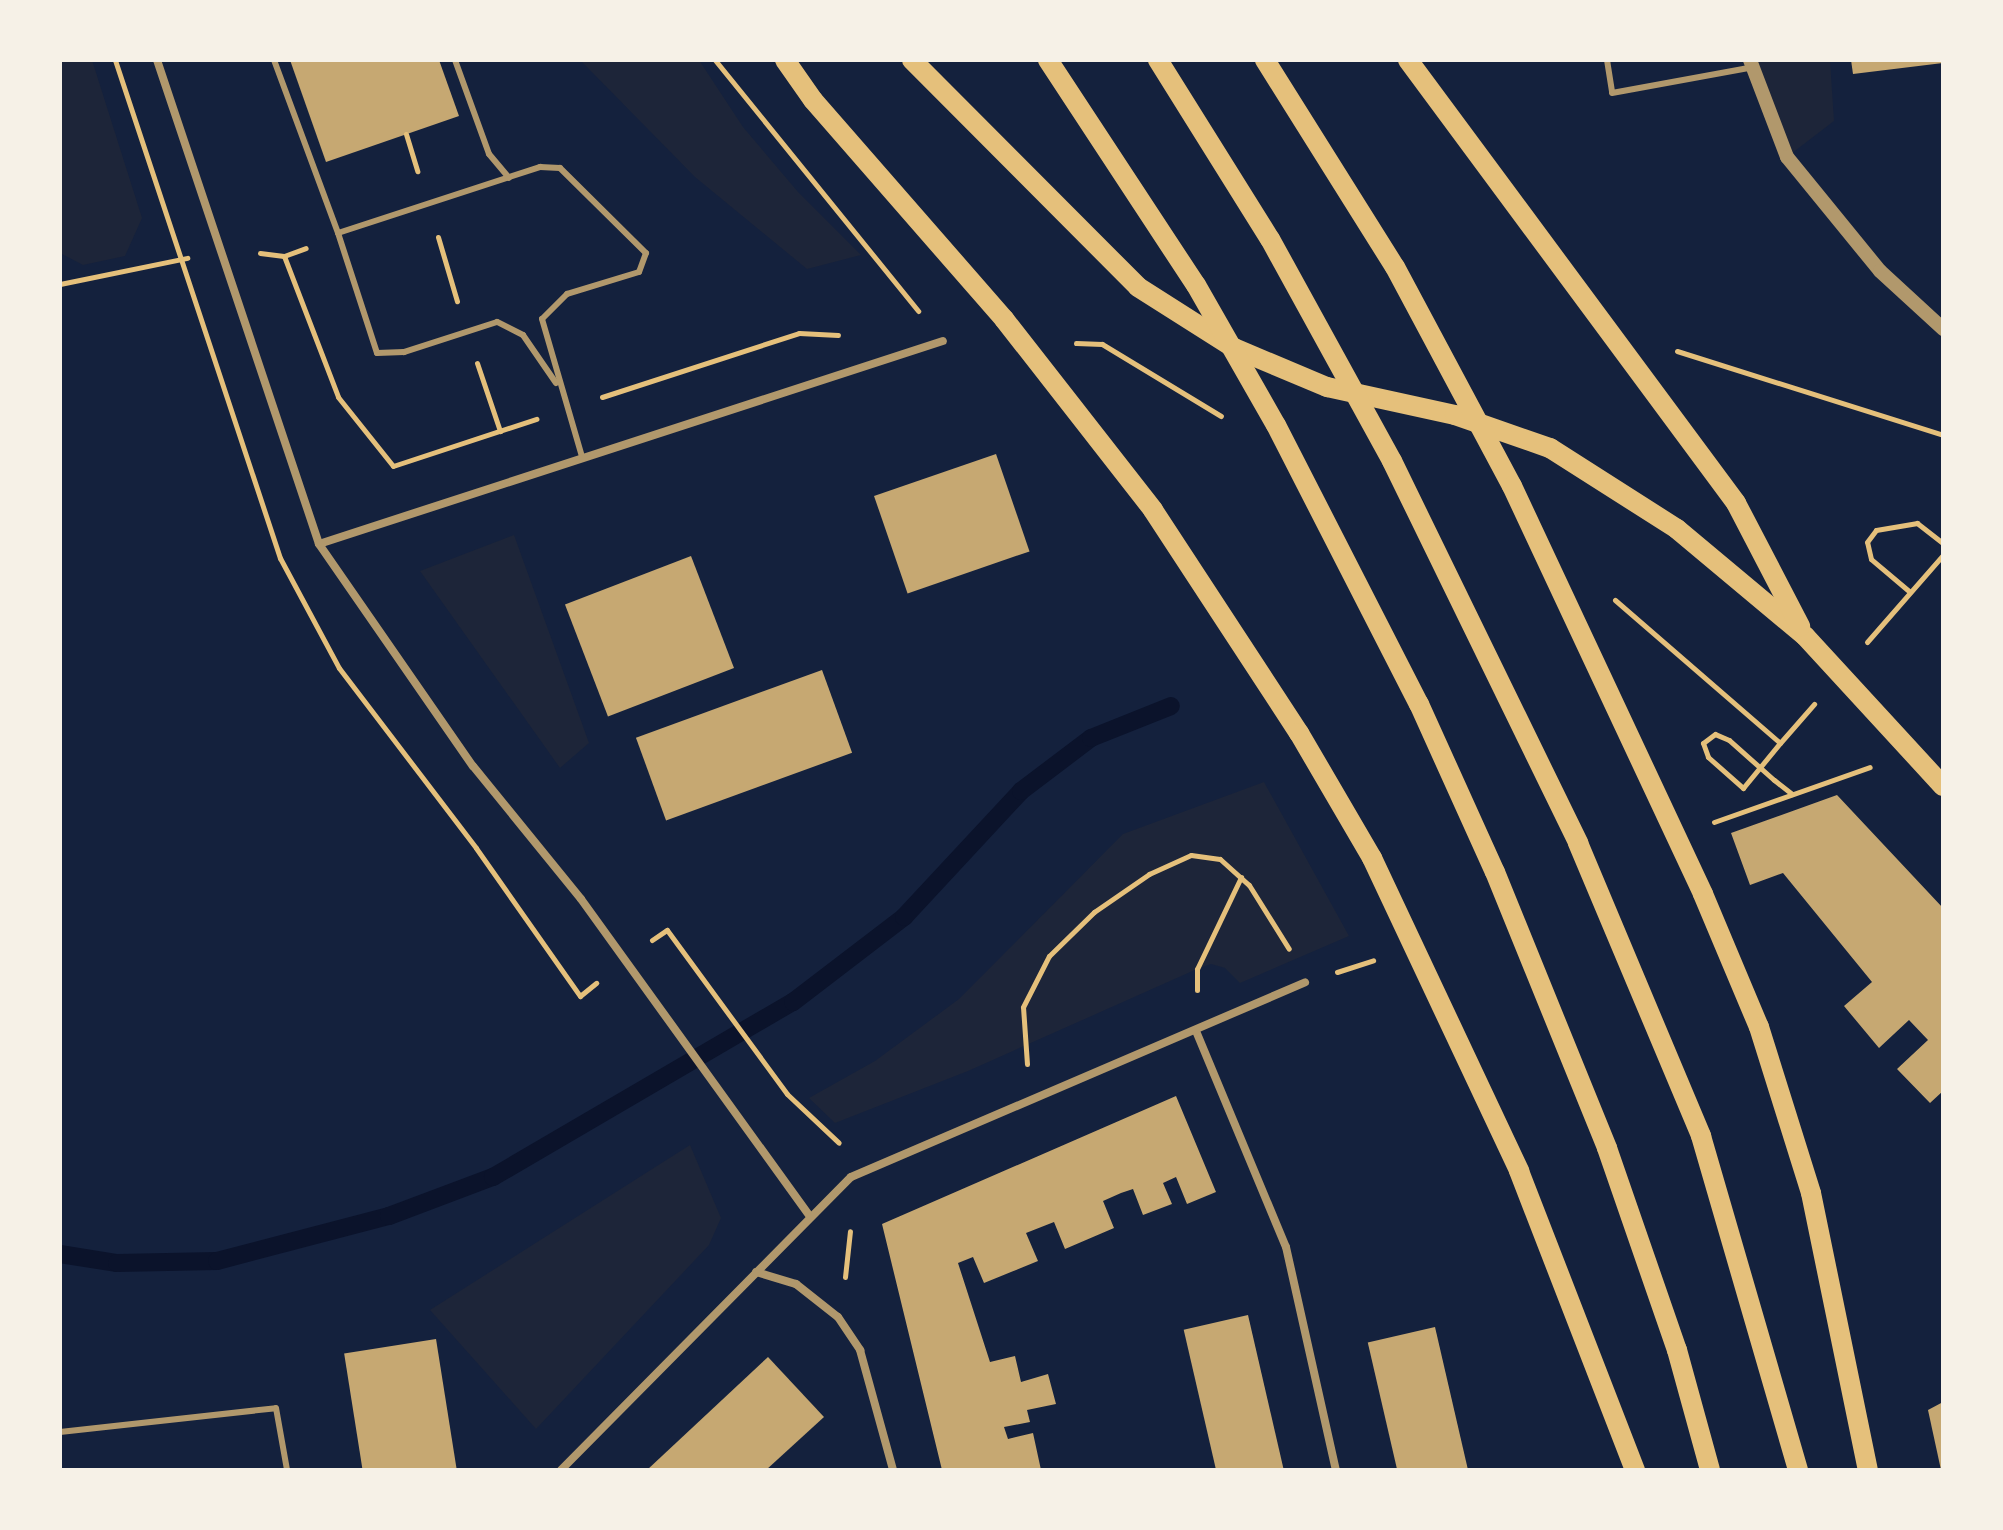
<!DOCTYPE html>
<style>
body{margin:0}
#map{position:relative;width:2003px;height:1530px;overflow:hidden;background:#14213d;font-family:"Noto Sans",sans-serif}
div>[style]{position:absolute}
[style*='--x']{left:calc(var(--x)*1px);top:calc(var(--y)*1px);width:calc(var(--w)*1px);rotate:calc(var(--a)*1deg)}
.green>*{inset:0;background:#1d2539}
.stream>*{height:18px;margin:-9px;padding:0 9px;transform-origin:9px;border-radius:9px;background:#0b132b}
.building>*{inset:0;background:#c6a872;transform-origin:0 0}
.path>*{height:5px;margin:-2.5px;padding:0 2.5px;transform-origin:2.5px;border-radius:2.5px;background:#e5c07b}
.service>*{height:6px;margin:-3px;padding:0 3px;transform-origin:3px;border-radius:3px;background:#b1986c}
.minor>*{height:8px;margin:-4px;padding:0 4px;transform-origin:4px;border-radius:4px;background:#b1986c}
.tertiary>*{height:14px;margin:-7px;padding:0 7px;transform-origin:7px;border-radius:7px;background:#b1986c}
.primary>*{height:20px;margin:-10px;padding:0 10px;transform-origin:10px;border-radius:10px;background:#e5c07b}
span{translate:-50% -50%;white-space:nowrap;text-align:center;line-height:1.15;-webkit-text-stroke:7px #f6f1e7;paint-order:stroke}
.frame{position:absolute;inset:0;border:62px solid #f6f1e7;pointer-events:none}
</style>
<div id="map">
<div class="green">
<i style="clip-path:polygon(60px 60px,92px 60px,142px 218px,125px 256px,83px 265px,60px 253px)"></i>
<i style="clip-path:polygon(580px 60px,699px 60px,743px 127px,798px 192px,861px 255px,807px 269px,695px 177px)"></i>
<i style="clip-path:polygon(1750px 60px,1830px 60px,1834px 121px,1787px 157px)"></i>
<i style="clip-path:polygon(514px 535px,589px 743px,560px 768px,420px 571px)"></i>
<i style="clip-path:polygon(1264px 782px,1349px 936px,1240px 983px,1225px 968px,1211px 964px,1197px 969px,968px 1071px,835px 1123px,809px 1098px,875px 1061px,959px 999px,1123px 834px)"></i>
<i style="clip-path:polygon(690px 1145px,721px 1218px,709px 1245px,536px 1429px,430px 1310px)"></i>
</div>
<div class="stream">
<i style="--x:60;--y:1254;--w:58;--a:9"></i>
<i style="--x:117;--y:1263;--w:100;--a:-1.1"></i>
<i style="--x:217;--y:1261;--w:178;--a:-14.7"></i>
<i style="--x:389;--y:1216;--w:111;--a:-20.6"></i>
<i style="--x:493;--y:1177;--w:347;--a:-30.3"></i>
<i style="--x:793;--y:1002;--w:140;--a:-37.4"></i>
<i style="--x:904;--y:917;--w:172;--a:-47.1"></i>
<i style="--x:1021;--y:791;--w:88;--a:-37.1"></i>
<i style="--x:1091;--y:738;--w:86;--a:-21.8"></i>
</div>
<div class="building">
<i style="clip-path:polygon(290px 60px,439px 60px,459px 116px,326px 162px)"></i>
<i style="clip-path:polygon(1851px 60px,1943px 60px,1943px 63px,1853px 74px)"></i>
<i style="left:996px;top:454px;width:103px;height:129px;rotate:71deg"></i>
<i style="left:691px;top:556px;width:120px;height:135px;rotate:69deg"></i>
<i style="left:822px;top:670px;width:88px;height:198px;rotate:70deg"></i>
<i style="clip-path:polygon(1837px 795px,1943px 908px,1943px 1091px,1930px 1103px,1897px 1069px,1928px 1040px,1909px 1020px,1879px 1048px,1844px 1006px,1872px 982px,1783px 873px,1750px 885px,1731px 833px)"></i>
<i style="clip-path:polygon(1176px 1096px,1216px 1192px,1187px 1204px,1176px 1177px,1163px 1183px,1172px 1204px,1143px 1215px,1133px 1189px,1121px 1193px,1103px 1201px,1114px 1228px,1065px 1249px,1054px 1222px,1026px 1233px,1038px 1261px,984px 1283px,973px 1257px,958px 1263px,990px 1362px,1015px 1356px,1021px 1382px,1048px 1374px,1056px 1404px,1027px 1410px,1030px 1422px,1004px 1427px,1008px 1439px,1033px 1433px,1041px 1470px,942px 1470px,882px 1224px)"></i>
<i style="left:1248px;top:1315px;width:159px;height:66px;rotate:77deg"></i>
<i style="left:1435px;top:1327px;width:147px;height:69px;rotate:77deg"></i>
<i style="left:436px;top:1339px;width:133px;height:93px;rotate:81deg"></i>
<i style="clip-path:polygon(768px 1357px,824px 1417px,766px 1470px,647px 1470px)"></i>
<i style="clip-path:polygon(1943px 1402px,1943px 1470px,1941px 1470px,1928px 1410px)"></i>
</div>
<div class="path">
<i style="--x:115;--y:60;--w:525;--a:71.67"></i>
<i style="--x:280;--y:558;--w:125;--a:61.8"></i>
<i style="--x:339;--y:668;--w:226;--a:52.7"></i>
<i style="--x:476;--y:848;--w:181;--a:54.9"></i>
<i style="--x:580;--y:996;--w:21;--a:-39"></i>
<i style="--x:715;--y:60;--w:323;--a:51"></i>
<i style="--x:406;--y:134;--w:39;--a:73"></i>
<i style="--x:438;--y:237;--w:67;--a:73.5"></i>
<i style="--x:260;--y:253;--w:24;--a:7"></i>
<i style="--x:284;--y:256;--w:151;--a:69"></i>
<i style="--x:338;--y:397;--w:88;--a:51.4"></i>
<i style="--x:393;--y:466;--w:151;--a:-18.2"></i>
<i style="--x:284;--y:256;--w:23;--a:-20"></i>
<i style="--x:60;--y:284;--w:130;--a:-11.6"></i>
<i style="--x:1076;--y:343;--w:26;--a:2"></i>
<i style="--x:1102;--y:344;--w:139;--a:31.2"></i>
<i style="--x:1677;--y:351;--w:279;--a:17.5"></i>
<i style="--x:477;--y:363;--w:72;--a:71.3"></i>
<i style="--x:602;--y:397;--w:207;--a:-18"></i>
<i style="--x:799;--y:333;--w:39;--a:3"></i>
<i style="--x:1910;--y:592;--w:51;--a:-139.8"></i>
<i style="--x:1871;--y:559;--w:17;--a:-103"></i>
<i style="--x:1867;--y:542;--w:15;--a:-53"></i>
<i style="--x:1876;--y:530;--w:42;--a:-9.7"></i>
<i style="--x:1917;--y:523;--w:33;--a:38"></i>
<i style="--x:1615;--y:600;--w:218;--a:40.9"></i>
<i style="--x:1867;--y:642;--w:116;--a:-48.9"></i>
<i style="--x:1792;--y:794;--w:23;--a:-142"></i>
<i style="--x:1774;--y:780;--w:60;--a:-138.4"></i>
<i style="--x:1729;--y:740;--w:15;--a:-157"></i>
<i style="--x:1715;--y:734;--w:15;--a:143"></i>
<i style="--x:1703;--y:743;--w:15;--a:70"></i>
<i style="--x:1708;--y:757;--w:47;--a:41.5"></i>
<i style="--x:1743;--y:788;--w:58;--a:-50.6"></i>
<i style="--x:1780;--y:743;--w:52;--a:-48.9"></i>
<i style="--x:1714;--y:822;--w:165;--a:-19.4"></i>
<i style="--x:652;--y:940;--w:18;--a:-34"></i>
<i style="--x:667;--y:930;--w:203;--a:53.8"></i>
<i style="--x:787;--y:1094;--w:71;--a:43.3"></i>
<i style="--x:1337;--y:972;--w:38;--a:-18"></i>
<i style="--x:1197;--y:990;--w:21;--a:-90"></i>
<i style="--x:1197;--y:969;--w:102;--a:-64.4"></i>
<i style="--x:1027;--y:1064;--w:57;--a:-94"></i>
<i style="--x:1023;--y:1007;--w:57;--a:-63"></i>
<i style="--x:1049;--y:956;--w:63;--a:-44.4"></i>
<i style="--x:1094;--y:912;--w:67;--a:-34.6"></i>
<i style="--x:1149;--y:874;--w:46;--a:-24.3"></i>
<i style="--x:1191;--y:855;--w:29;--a:8"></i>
<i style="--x:1220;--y:859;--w:39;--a:42"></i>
<i style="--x:1249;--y:885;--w:75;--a:58"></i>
<i style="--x:845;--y:1277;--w:46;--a:-83.8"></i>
</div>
<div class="service">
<i style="--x:274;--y:60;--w:184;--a:69.7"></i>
<i style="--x:455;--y:60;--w:100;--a:70.1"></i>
<i style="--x:489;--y:154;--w:31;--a:50"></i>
<i style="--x:1607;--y:60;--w:33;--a:81"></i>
<i style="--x:1612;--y:93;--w:143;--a:-10.4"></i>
<i style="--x:556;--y:383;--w:58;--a:-124.5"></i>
<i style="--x:523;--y:335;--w:29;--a:-153"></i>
<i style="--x:497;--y:322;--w:98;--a:162.1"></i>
<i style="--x:404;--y:352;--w:27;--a:178"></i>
<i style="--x:377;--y:353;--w:126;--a:-108"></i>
<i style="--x:338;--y:233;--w:213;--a:-18.1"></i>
<i style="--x:540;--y:167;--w:20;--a:3"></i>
<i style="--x:560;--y:168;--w:121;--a:44.7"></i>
<i style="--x:646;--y:253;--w:20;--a:110"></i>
<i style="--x:639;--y:272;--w:75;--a:163"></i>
<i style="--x:567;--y:294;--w:35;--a:135"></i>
<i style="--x:542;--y:319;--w:144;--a:73.8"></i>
<i style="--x:60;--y:1432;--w:217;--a:-6.3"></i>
<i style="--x:276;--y:1408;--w:63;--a:79.9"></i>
</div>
<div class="minor">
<i style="--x:157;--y:60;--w:510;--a:71.49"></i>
<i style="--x:319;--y:544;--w:270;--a:55.3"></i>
<i style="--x:473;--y:766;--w:171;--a:50.9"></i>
<i style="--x:581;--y:899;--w:392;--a:54.2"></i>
<i style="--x:319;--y:544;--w:656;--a:-18.02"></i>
<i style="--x:1196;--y:1031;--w:234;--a:67.4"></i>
<i style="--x:1286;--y:1247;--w:229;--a:77.4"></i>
<i style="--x:756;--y:1272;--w:42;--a:16.7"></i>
<i style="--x:796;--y:1284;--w:53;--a:38.2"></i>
<i style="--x:838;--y:1317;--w:40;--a:56"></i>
<i style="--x:860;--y:1350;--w:124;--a:74.6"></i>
<i style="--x:561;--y:1470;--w:412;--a:-45.3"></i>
<i style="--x:851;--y:1177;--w:494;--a:-23.2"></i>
</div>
<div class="tertiary">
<i style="--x:1750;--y:60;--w:104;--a:69.1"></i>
<i style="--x:1787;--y:157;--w:147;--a:50.8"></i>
<i style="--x:1880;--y:271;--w:86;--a:42.6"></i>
</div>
<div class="primary">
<i style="--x:785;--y:60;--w:49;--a:55"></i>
<i style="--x:813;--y:100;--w:291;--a:48.9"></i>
<i style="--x:1004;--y:319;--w:242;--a:52"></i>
<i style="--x:1153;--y:510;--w:267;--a:56.8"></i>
<i style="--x:1299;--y:733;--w:145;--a:59.7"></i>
<i style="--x:1372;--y:858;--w:346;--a:64.8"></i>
<i style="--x:1519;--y:1171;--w:321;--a:68.8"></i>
<i style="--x:912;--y:60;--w:320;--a:45.1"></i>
<i style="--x:1138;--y:287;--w:114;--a:32.4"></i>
<i style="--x:1234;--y:348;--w:101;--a:22.8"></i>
<i style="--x:1327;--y:387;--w:131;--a:12.3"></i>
<i style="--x:1455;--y:415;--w:101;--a:19.2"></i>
<i style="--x:1550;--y:448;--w:151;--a:32.5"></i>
<i style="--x:1677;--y:529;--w:167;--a:39.9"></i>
<i style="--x:1805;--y:636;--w:204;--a:47.4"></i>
<i style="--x:1048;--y:60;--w:269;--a:56.7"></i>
<i style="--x:1196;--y:285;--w:161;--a:60.3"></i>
<i style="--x:1276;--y:425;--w:314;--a:62.9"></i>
<i style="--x:1419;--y:704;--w:184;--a:65.7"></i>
<i style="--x:1495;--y:872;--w:298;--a:67.9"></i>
<i style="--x:1607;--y:1148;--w:214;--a:70.9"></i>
<i style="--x:1677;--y:1350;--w:124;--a:74.6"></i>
<i style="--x:1158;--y:60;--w:211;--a:58"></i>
<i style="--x:1270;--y:239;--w:253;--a:61.2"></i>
<i style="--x:1392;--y:461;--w:425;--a:64"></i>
<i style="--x:1578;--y:843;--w:318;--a:67.2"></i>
<i style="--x:1701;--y:1136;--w:348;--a:73.8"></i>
<i style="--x:1265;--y:60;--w:244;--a:57.9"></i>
<i style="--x:1395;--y:267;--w:248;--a:61.9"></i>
<i style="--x:1512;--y:486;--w:450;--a:64.9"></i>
<i style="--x:1703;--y:894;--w:144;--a:67.2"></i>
<i style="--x:1759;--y:1027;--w:174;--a:72.6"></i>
<i style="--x:1811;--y:1193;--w:283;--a:78.4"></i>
<i style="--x:1408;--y:60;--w:551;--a:53.48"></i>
<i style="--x:1736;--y:503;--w:139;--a:62.5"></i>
</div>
<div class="frame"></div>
</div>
